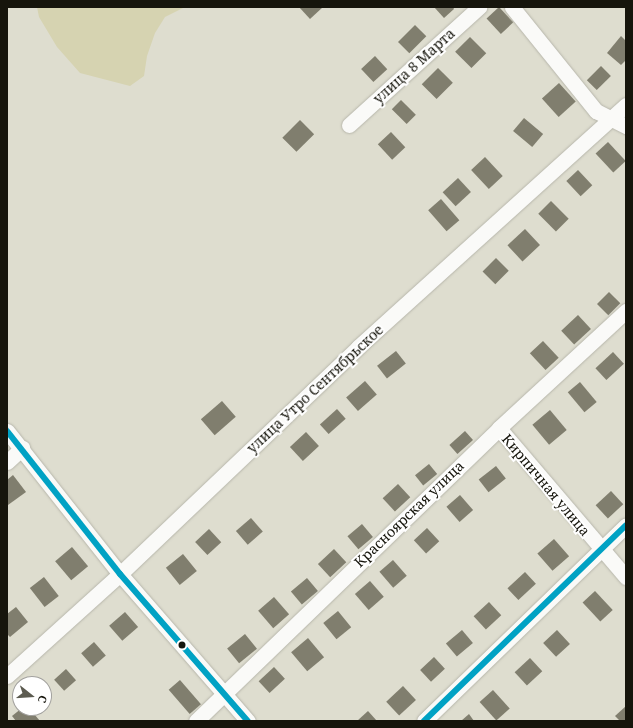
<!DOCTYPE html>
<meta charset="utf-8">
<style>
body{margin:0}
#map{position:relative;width:633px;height:728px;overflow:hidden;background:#deddcf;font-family:"Noto Serif",serif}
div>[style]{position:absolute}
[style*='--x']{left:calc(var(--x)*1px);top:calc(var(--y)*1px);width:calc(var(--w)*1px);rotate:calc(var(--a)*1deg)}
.green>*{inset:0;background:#d6d3b1}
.building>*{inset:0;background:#807e6e;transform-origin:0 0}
.roads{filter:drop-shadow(0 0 1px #b7b6ab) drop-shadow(0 0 1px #b7b6ab)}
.minor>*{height:15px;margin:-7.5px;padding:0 7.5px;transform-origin:7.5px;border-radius:7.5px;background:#fafaf8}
.bus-1>*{height:6px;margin:-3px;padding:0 3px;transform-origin:3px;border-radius:3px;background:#01a2c4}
.dots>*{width:11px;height:11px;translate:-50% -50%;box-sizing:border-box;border:2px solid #fff;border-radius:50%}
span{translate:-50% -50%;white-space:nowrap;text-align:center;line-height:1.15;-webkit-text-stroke:4px #fff;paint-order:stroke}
.street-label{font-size:14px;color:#16150c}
.frame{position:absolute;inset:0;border:8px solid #16150c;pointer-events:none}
.north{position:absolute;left:12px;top:676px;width:40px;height:40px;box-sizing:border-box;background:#fff;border:1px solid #a2a19e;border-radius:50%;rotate:107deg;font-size:11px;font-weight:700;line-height:16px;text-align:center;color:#16150c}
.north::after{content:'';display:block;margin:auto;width:14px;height:18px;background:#5c5b50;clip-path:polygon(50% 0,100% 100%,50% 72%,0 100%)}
</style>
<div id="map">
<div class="green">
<i style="clip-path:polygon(37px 7px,185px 7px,165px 17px,155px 33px,147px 56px,144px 76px,130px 86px,80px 73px,57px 47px,39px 17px)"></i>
</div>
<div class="building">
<i style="clip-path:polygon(299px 7px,323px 7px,310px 19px)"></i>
<i style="clip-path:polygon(434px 7px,453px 7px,454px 9px,444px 18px)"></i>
<i style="left:499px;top:7px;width:21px;height:17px;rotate:47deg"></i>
<i style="left:415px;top:25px;width:16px;height:24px;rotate:45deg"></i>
<i style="clip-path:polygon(621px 36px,626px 41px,626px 60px,621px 65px,607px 53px)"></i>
<i style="left:470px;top:37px;width:23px;height:21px;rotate:45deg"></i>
<i style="left:375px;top:56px;width:18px;height:19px;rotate:47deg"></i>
<i style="left:601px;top:66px;width:14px;height:20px;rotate:45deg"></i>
<i style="left:438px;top:68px;width:21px;height:23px;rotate:45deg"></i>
<i style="left:559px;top:83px;width:25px;height:23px;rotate:48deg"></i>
<i style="left:401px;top:100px;width:21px;height:13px;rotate:45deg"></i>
<i style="left:524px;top:118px;width:25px;height:17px;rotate:40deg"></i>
<i style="left:300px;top:120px;width:20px;height:25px;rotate:45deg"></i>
<i style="left:391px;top:132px;width:21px;height:18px;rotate:47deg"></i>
<i style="left:608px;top:142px;width:26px;height:17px;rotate:47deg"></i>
<i style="left:485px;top:157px;width:26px;height:19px;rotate:47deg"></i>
<i style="left:578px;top:170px;width:21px;height:16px;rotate:47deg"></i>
<i style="left:458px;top:178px;width:19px;height:21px;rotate:47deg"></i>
<i style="left:441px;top:199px;width:28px;height:17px;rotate:49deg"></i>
<i style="left:551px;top:201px;width:25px;height:18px;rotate:45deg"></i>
<i style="left:525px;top:229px;width:22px;height:24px;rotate:47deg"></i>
<i style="left:496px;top:258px;width:18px;height:19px;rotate:45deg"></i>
<i style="left:609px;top:292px;width:16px;height:17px;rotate:45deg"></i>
<i style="left:578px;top:315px;width:19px;height:23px;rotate:47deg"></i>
<i style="left:543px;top:341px;width:23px;height:18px;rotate:47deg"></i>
<i style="left:396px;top:351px;width:16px;height:24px;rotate:52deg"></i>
<i style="left:613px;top:352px;width:16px;height:24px;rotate:47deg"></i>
<i style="left:365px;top:381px;width:18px;height:25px;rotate:49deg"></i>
<i style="left:580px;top:382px;width:26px;height:16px;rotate:50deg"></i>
<i style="left:222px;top:401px;width:21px;height:28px;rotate:49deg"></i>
<i style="left:337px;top:409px;width:13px;height:23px;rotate:48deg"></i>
<i style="left:550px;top:410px;width:26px;height:23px;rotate:50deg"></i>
<i style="left:465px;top:431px;width:12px;height:21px;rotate:48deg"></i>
<i style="left:306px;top:432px;width:19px;height:22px;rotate:47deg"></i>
<i style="left:429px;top:464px;width:13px;height:18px;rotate:51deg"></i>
<i style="left:496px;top:466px;width:16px;height:22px;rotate:52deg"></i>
<i style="clip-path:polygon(13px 475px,26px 492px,8px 505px,7px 480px)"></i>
<i style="left:398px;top:484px;width:18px;height:21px;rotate:47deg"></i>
<i style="left:611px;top:491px;width:18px;height:21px;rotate:47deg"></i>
<i style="left:460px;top:495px;width:20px;height:18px;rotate:49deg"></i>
<i style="left:251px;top:518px;width:18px;height:20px;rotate:49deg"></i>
<i style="left:362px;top:524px;width:17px;height:19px;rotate:50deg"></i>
<i style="left:427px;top:528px;width:18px;height:18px;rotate:47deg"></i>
<i style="left:209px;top:529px;width:18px;height:19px;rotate:47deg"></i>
<i style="left:554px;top:539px;width:23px;height:22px;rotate:49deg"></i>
<i style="left:72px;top:547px;width:25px;height:22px;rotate:50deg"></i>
<i style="left:334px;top:549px;width:18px;height:22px;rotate:47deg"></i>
<i style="left:183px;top:554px;width:22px;height:22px;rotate:51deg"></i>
<i style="left:393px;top:560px;width:21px;height:18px;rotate:49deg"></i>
<i style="left:525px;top:572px;width:16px;height:24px;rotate:47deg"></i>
<i style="left:44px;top:577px;width:24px;height:18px;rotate:52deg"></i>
<i style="left:307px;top:578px;width:17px;height:21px;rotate:50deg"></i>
<i style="left:370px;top:581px;width:21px;height:20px;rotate:49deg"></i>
<i style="left:595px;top:591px;width:26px;height:17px;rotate:47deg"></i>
<i style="left:274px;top:597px;width:23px;height:21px;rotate:49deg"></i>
<i style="left:489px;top:602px;width:18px;height:21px;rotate:47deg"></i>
<i style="clip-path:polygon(16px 607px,28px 622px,10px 637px,7px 634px,7px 614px)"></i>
<i style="left:338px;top:611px;width:21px;height:19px;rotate:51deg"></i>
<i style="left:125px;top:612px;width:20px;height:21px;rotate:49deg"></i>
<i style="left:462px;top:630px;width:17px;height:21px;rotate:50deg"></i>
<i style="left:557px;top:630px;width:19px;height:19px;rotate:47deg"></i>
<i style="left:245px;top:634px;width:19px;height:23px;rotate:51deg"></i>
<i style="left:308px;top:638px;width:25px;height:22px;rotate:50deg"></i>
<i style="left:94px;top:642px;width:18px;height:17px;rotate:49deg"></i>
<i style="left:434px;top:657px;width:16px;height:19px;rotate:47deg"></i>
<i style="left:530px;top:658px;width:18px;height:21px;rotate:47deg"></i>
<i style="left:274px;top:667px;width:16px;height:21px;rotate:47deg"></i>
<i style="left:66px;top:669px;width:15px;height:16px;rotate:48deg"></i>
<i style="left:180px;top:680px;width:32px;height:15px;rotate:49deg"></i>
<i style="left:403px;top:686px;width:19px;height:23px;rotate:47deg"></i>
<i style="left:493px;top:690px;width:25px;height:18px;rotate:48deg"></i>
<i style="clip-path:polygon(626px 706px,626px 721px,620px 721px,615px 716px)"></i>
<i style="clip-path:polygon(22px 708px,29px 708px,40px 721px,16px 721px,12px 716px)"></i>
<i style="clip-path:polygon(368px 711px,377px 721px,357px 721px)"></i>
<i style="clip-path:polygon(469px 714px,474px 721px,461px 721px)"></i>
</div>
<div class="roads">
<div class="minor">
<i style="--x:512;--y:7;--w:134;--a:51.1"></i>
<i style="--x:596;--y:111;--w:34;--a:27"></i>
<i style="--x:349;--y:125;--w:176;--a:-42.2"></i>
<i style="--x:499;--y:428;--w:196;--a:49.6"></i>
<i style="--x:7;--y:431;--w:182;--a:51.7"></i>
<i style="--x:120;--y:574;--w:195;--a:49"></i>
<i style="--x:7;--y:462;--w:21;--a:-43"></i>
<i style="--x:7;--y:676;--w:152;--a:-42.1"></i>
<i style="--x:120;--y:574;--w:329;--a:-43.6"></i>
<i style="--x:358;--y:347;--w:361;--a:-42.1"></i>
<i style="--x:196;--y:721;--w:421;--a:-44"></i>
<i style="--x:499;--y:428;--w:173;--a:-42.7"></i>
<i style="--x:424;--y:721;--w:281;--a:-44.1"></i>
</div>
</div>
<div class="bus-1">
<i style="--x:7;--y:431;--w:182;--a:51.7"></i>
<i style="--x:120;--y:574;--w:195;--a:49"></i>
<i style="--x:424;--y:721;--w:281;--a:-44.1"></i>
</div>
<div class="dots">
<i style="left:182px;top:645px;background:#16150c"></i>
</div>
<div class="street-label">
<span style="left:414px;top:66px;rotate:-42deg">улица 8 Марта</span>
<span style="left:315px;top:389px;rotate:-43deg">улица Утро Сентябрьское</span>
<span style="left:546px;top:485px;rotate:50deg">Кирпичная улица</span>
<span style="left:409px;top:514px;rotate:-44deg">Красноярская улица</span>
</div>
<div class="frame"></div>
<div class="north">С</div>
</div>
